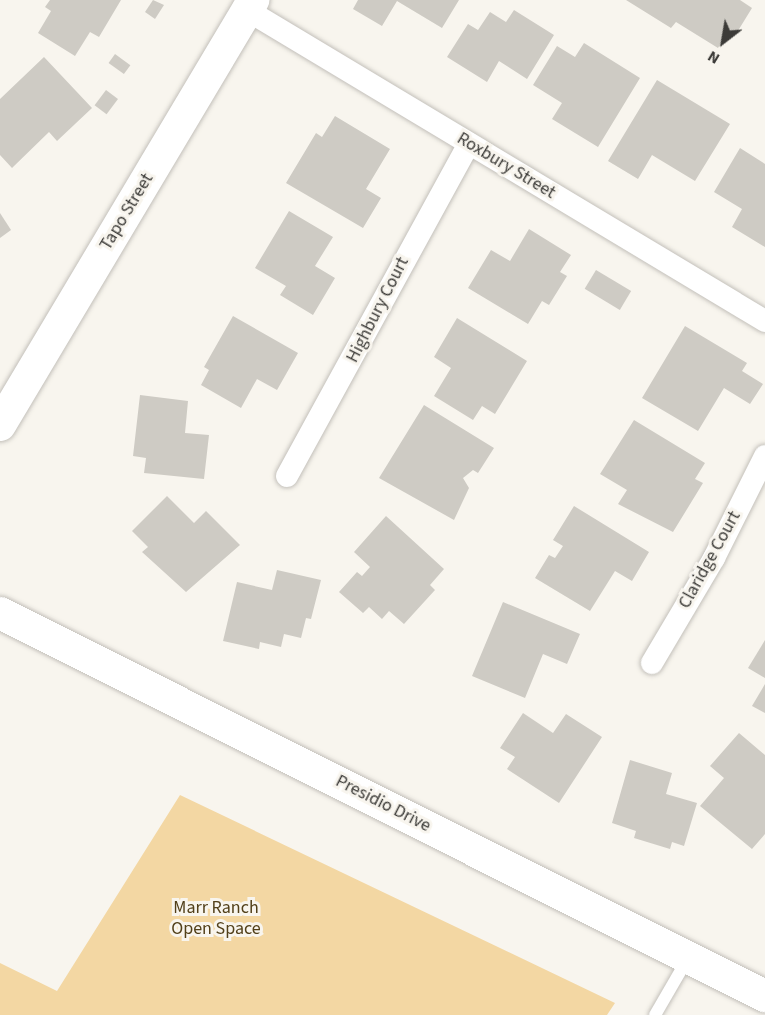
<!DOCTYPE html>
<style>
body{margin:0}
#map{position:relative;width:765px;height:1015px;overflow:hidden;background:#f8f5ee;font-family:"Source Sans 3",sans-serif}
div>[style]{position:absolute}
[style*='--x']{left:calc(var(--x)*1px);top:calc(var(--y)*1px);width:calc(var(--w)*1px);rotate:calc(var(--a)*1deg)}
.green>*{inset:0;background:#f3d7a3}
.building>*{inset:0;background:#cecbc4;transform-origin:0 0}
.roads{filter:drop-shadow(0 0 2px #c3c0ba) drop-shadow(0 0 2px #c3c0ba)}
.lane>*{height:12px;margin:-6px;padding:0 6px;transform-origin:6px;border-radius:6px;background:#fff}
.street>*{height:22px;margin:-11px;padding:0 11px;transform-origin:11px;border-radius:11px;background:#fff}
.secondary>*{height:32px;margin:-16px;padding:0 16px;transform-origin:16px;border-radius:16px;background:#fff}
span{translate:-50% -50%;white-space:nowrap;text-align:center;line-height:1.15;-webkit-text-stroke:6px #f8f5ee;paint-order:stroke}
.street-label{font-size:18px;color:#3c3b38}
.park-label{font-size:18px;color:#52401a}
.north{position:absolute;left:693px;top:12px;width:60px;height:60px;-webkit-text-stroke:4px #f8f5ee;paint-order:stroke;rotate:211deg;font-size:16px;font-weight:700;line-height:24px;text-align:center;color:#3c3b38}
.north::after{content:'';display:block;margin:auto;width:21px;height:27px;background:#3c3b38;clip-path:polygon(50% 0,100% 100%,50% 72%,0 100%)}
</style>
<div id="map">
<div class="green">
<i style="clip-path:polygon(180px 795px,615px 1003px,607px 1015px,0 1015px,0 963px,57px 991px)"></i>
</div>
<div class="building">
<i style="clip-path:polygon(50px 0,121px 0,99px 37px,90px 32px,75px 56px,38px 33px,51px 11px,45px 7px)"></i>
<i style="clip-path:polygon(153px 0,164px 5px,155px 19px,145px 12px)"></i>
<i style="clip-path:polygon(358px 0,459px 0,442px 28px,397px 1px,382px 26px,353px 9px)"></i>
<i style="clip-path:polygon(626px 0,740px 0,752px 8px,736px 34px,729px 30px,718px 48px,676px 22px,671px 28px)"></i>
<i style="clip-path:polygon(514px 10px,554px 35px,527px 79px,499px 61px,487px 82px,447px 57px,468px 24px,478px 30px,490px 12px,506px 22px)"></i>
<i style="clip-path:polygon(584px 43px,640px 78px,598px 147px,552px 119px,562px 103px,533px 85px,557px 46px,575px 57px)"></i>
<i style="left:115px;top:54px;width:19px;height:11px;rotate:36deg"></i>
<i style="clip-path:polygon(44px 57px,92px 108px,57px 141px,49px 132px,12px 168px,0 155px,0 99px)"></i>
<i style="clip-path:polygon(657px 80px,730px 124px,695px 181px,652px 155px,638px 179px,608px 161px)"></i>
<i style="left:106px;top:90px;width:15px;height:19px;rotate:37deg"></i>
<i style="clip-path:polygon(335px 116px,390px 149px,366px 189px,381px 198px,363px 228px,286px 183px,316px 133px,322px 137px)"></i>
<i style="clip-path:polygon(740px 148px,765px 164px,765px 247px,732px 227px,742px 209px,714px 192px)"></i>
<i style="clip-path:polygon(289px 211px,333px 237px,315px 266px,335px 278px,313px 315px,280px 295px,286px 286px,255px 268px)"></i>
<i style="clip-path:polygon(0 213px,11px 230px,0 238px)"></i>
<i style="clip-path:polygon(529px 229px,571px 255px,560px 272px,567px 276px,549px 305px,542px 301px,528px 324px,468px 288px,491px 250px,510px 261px)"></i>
<i style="left:596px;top:270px;width:41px;height:22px;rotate:31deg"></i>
<i style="clip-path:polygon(233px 316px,298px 353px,277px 390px,257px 379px,241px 408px,201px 385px,209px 370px,204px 367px)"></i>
<i style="clip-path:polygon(457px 318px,527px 361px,495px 414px,482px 406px,473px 420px,434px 396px,451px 368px,434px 357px)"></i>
<i style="clip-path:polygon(685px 326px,747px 363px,742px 371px,763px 384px,750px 404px,724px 388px,698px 431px,642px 398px)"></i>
<i style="clip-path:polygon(140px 395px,188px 401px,185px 433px,209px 435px,204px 479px,144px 473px,146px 458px,133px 456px)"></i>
<i style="clip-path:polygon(424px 405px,494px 448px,478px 473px,473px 470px,463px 478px,469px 488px,454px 520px,379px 478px)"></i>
<i style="clip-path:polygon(634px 420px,705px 463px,695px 479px,703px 483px,673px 532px,618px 504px,627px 490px,600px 474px)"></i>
<i style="clip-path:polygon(167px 496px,194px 523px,206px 511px,240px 545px,186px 592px,142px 552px,148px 547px,132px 531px)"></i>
<i style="clip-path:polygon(574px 506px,649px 552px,632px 581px,615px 571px,590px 611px,535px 578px,549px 555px,555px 558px,563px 546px,553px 540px)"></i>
<i style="clip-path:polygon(386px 516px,444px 569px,430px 585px,435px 590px,404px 624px,389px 611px,382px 619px,369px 607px,363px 613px,339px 592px,357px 572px,362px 576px,370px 567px,354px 552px)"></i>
<i style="clip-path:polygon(277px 570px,321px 580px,311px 619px,306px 618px,301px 638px,284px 634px,281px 647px,260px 642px,259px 649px,223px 641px,237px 582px,272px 590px)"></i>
<i style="clip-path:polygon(503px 602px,580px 634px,567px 664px,543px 654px,525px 698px,472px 676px)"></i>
<i style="clip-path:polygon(765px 640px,765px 678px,748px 668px)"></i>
<i style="clip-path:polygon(765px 684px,765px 713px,752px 706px)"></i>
<i style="clip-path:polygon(523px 713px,553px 733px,566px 714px,602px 737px,559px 803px,507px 769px,515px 757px,500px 748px)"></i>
<i style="clip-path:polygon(739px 733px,765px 755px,765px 834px,752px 849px,700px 806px,724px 778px,710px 766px)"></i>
<i style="clip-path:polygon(630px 760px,672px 773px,666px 794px,697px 803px,684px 846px,672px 842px,670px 849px,634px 838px,636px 831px,612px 823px)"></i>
</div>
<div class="roads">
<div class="lane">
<i style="--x:655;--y:1015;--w:66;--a:-59.9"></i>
</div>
<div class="street">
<i style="--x:247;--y:10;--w:604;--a:30.98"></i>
<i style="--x:287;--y:476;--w:379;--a:-61.3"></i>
<i style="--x:652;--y:663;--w:122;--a:-59.4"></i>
<i style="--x:714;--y:558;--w:114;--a:-63.4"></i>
</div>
<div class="secondary">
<i style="--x:0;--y:425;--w:495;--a:-59.2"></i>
<i style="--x:0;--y:613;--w:856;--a:26.6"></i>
</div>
</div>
<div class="street-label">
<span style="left:506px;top:166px;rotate:31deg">Roxbury Street</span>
<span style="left:127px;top:212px;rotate:-59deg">Tapo Street</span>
<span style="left:378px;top:310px;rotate:-63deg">Highbury Court</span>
<span style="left:710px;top:560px;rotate:-61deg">Claridge Court</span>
<span style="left:383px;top:804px;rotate:27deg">Presidio Drive</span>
</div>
<div class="park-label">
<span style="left:216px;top:919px">Marr Ranch<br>Open Space</span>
</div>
<div class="north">N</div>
</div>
